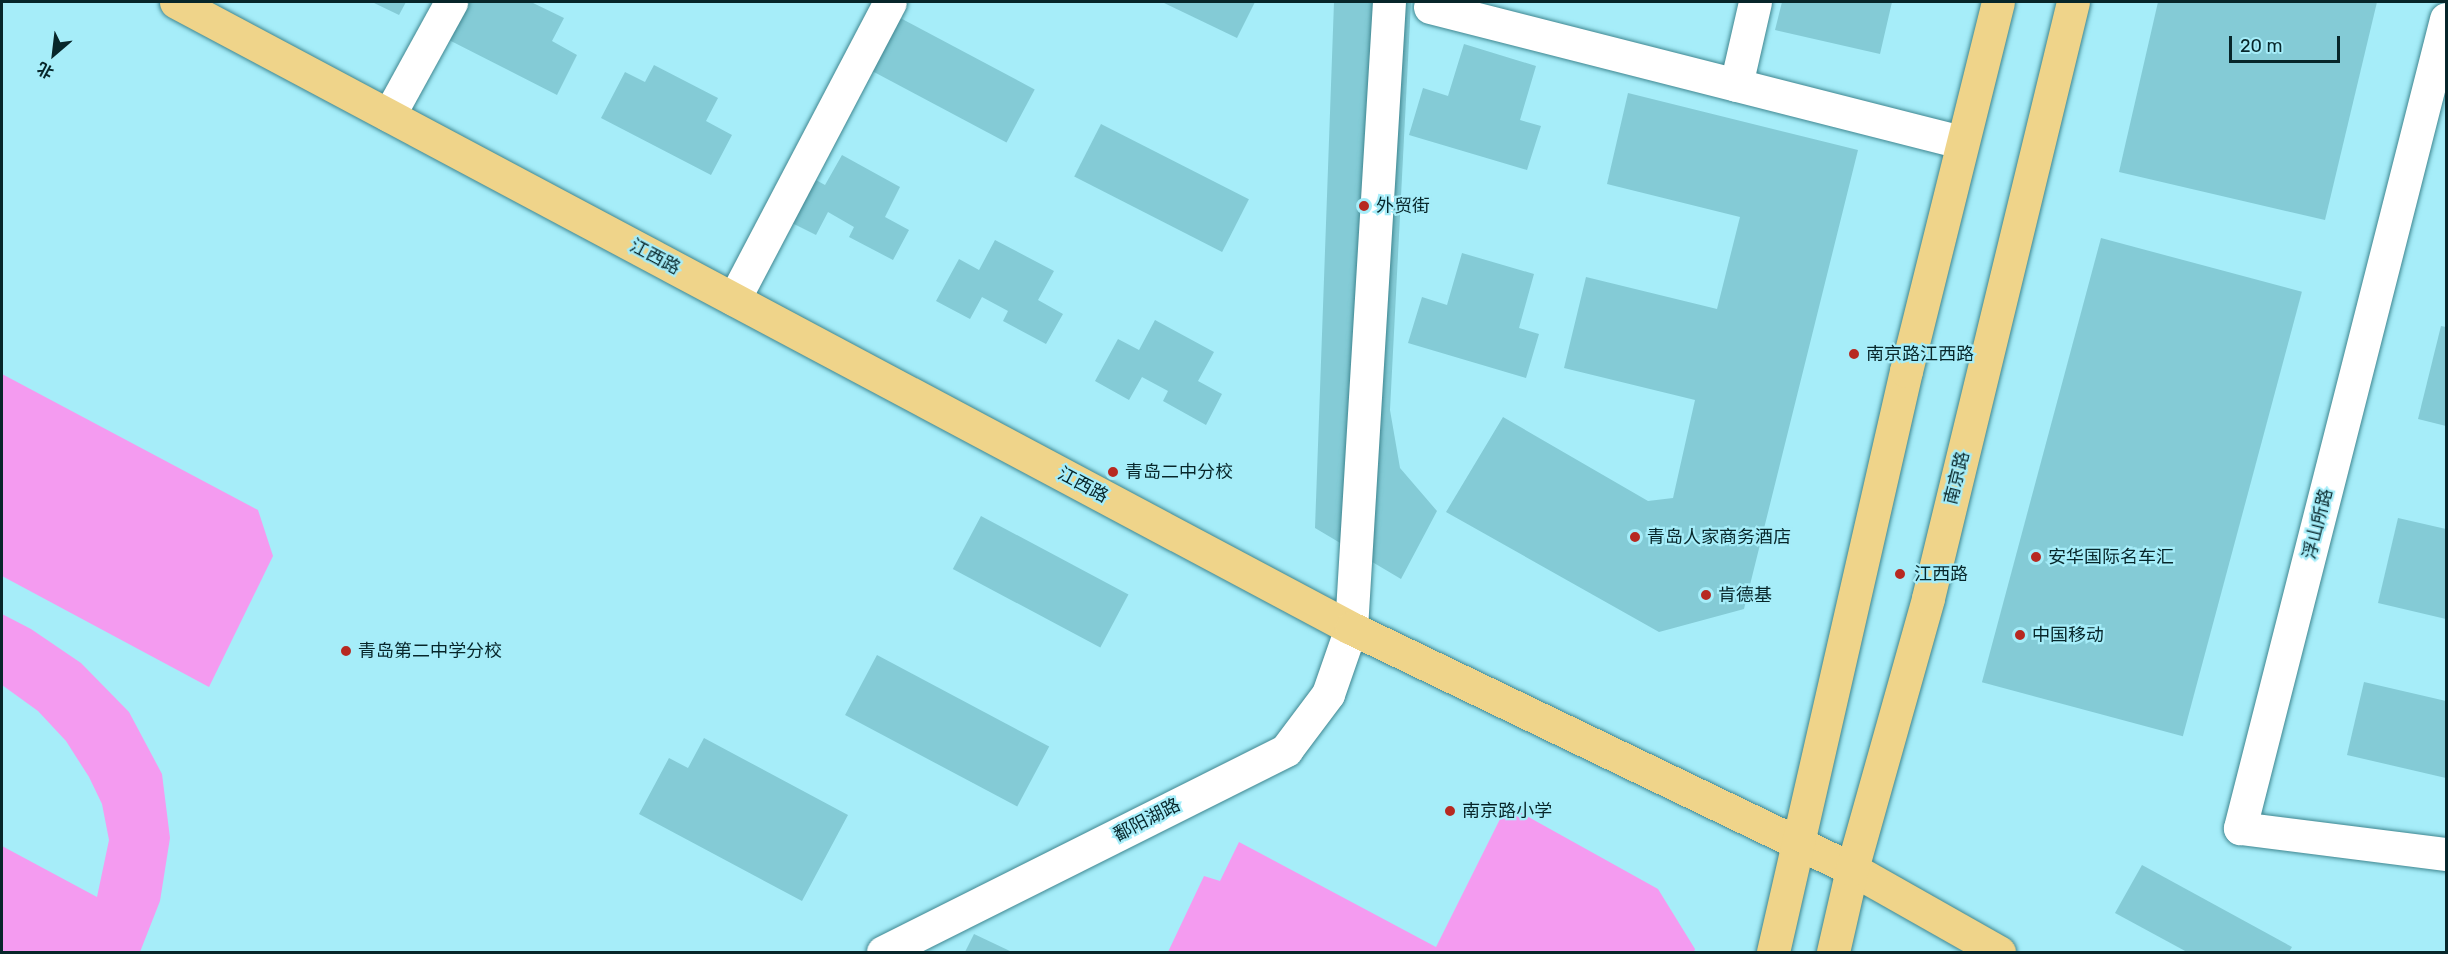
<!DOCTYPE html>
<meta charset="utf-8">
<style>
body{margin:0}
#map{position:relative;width:2448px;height:954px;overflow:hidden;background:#a6edf9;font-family:Rubik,"Noto Sans SC",sans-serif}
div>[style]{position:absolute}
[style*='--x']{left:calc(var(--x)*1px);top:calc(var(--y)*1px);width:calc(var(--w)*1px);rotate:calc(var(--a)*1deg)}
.green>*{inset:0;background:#f49bf0}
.building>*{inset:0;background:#84cbd6;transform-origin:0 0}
.roads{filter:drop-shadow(0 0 2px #3f8690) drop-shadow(0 0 2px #3f8690)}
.minor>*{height:33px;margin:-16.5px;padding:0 16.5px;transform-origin:16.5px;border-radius:16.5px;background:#fff}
.major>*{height:33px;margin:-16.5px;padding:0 16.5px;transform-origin:16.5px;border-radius:16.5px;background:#efd48a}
.dots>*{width:16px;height:16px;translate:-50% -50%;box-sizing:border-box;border:3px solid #a6edf9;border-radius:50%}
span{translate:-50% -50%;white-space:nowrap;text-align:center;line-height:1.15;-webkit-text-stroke:4.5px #a6edf9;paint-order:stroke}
.poi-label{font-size:18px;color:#07262a}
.left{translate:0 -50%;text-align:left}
.street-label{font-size:18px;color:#07262a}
.frame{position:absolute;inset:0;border:3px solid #07262a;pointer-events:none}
.north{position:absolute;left:24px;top:24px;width:60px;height:60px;-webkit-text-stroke:4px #a6edf9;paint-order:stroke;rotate:208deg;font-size:16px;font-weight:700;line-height:24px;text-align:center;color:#07262a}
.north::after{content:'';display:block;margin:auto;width:21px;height:27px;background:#07262a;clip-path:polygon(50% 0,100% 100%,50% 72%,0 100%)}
.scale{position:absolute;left:2229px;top:36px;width:111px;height:27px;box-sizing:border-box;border:3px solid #07262a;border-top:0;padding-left:8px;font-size:18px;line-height:21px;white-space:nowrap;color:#07262a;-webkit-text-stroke:4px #a6edf9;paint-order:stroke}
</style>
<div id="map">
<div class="green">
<i style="clip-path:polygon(2px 374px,258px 510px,273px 556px,209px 687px,2px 576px)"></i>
<i style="clip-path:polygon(2px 614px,31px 629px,81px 663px,129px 712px,162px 774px,170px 838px,160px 901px,140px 952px,2px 952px,2px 846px,97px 897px,109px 840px,102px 804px,89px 777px,66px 741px,38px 711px,2px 685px)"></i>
<i style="clip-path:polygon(1507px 805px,1658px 889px,1695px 949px,1694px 952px,1168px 952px,1204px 876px,1220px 881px,1239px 842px,1436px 947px)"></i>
</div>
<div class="building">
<i style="clip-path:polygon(372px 2px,406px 2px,399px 15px)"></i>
<i style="clip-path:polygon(465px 2px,531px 2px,564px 18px,552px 41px,577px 55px,557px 95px,447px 39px)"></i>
<i style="clip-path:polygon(1162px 2px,1255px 2px,1237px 38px)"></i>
<i style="clip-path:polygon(1334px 2px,1411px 2px,1390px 410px,1400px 468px,1437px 511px,1401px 579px,1315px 528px)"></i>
<i style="clip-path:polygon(1782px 2px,1892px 2px,1880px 54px,1775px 30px)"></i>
<i style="clip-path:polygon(2158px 2px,2377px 2px,2325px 220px,2119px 172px)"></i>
<i style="left:889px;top:12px;width:165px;height:60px;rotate:28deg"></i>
<i style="clip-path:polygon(1464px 44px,1536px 66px,1520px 120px,1541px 126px,1527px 170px,1409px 135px,1423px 88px,1448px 96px)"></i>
<i style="clip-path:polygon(654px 65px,718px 98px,706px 121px,732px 135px,711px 175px,601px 118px,625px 72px,645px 82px)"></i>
<i style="clip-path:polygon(1628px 93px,1858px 150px,1744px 609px,1659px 632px,1446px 512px,1503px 417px,1648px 501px,1673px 498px,1695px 400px,1564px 368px,1586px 277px,1717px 309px,1740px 217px,1607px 184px)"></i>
<i style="left:1101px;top:124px;width:166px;height:59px;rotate:27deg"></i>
<i style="clip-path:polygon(842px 155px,900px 187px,885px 217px,909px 230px,893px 260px,849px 237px,854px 227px,828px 212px,816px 235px,782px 218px,805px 174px,825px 185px)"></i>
<i style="left:2101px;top:238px;width:208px;height:460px;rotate:15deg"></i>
<i style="clip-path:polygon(995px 240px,1054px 271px,1038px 300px,1063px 314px,1046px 344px,1003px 321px,1008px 311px,982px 297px,970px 319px,936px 301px,959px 259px,979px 270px)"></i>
<i style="clip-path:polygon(1462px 253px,1534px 274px,1519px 328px,1539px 334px,1526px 378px,1408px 343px,1422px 297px,1447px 305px)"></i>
<i style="clip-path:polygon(1155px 320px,1214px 352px,1198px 381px,1222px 394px,1206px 425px,1163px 401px,1168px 391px,1142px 377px,1129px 400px,1095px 381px,1118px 339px,1139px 350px)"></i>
<i style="clip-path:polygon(2441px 326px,2446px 327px,2446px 426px,2418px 419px)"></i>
<i style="left:981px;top:516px;width:167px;height:60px;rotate:28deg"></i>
<i style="clip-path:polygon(2398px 518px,2446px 529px,2446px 619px,2378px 603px)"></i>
<i style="left:877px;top:655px;width:195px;height:68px;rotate:28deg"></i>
<i style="clip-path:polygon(2364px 682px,2446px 701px,2446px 778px,2347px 755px)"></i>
<i style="clip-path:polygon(704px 738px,848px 815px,802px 901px,639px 814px,669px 758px,688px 768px)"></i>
<i style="clip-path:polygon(2142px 865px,2292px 947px,2289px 952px,2187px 952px,2115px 913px)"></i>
<i style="clip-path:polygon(974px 934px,1012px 952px,965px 952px)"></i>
</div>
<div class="roads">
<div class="minor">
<i style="--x:1430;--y:7;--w:548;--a:14.26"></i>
<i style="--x:2446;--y:19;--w:835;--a:104.29"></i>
<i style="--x:2240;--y:828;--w:208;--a:7.2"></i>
<i style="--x:1736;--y:85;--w:85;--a:-77.1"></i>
<i style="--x:389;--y:115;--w:129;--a:-61.2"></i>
<i style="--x:734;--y:299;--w:335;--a:-62.3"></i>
<i style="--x:883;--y:952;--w:451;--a:-26.6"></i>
<i style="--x:1286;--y:750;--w:70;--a:-53.1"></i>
<i style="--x:1328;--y:694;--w:70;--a:-70.8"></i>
<i style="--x:1351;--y:628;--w:627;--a:-86.53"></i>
</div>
<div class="major">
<i style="--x:176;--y:2;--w:1331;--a:28.05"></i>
<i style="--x:1351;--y:628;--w:556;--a:25.69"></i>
<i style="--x:1852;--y:869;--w:169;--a:29.5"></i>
<i style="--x:1773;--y:952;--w:596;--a:-77.11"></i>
<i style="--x:1906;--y:371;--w:380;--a:-76"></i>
<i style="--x:1833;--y:952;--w:85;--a:-77.1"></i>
<i style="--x:1852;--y:869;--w:281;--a:-74.3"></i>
<i style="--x:1928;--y:598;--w:613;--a:-76.33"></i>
</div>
</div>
<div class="dots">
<i style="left:1364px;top:206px;background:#b72921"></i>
<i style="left:1854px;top:354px;background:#b72921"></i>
<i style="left:1113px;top:472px;background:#b72921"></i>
<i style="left:1635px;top:537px;background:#b72921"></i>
<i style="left:2036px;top:557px;background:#b72921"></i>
<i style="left:1900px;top:574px;background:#b72921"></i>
<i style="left:1706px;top:595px;background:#b72921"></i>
<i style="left:2020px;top:635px;background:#b72921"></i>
<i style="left:346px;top:651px;background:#b72921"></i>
<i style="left:1450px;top:811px;background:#b72921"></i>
</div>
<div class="poi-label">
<span class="left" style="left:1376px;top:206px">外贸街</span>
<span class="left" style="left:1866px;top:354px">南京路江西路</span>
<span class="left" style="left:1125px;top:472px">青岛二中分校</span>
<span class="left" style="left:1647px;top:537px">青岛人家商务酒店</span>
<span class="left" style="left:2048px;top:557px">安华国际名车汇</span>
<span class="left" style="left:1914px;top:574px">江西路</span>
<span class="left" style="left:1718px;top:595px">肯德基</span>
<span class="left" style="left:2032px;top:635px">中国移动</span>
<span class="left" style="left:358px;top:651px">青岛第二中学分校</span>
<span class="left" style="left:1462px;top:811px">南京路小学</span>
</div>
<div class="street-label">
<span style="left:655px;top:257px;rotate:28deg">江西路</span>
<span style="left:1957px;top:478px;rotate:-76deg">南京路</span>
<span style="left:1083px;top:485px;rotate:28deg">江西路</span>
<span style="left:2318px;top:524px;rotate:-76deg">浮山所路</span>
<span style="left:1147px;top:820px;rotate:-27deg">鄱阳湖路</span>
</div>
<div class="frame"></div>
<div class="north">北</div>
<div class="scale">20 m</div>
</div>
